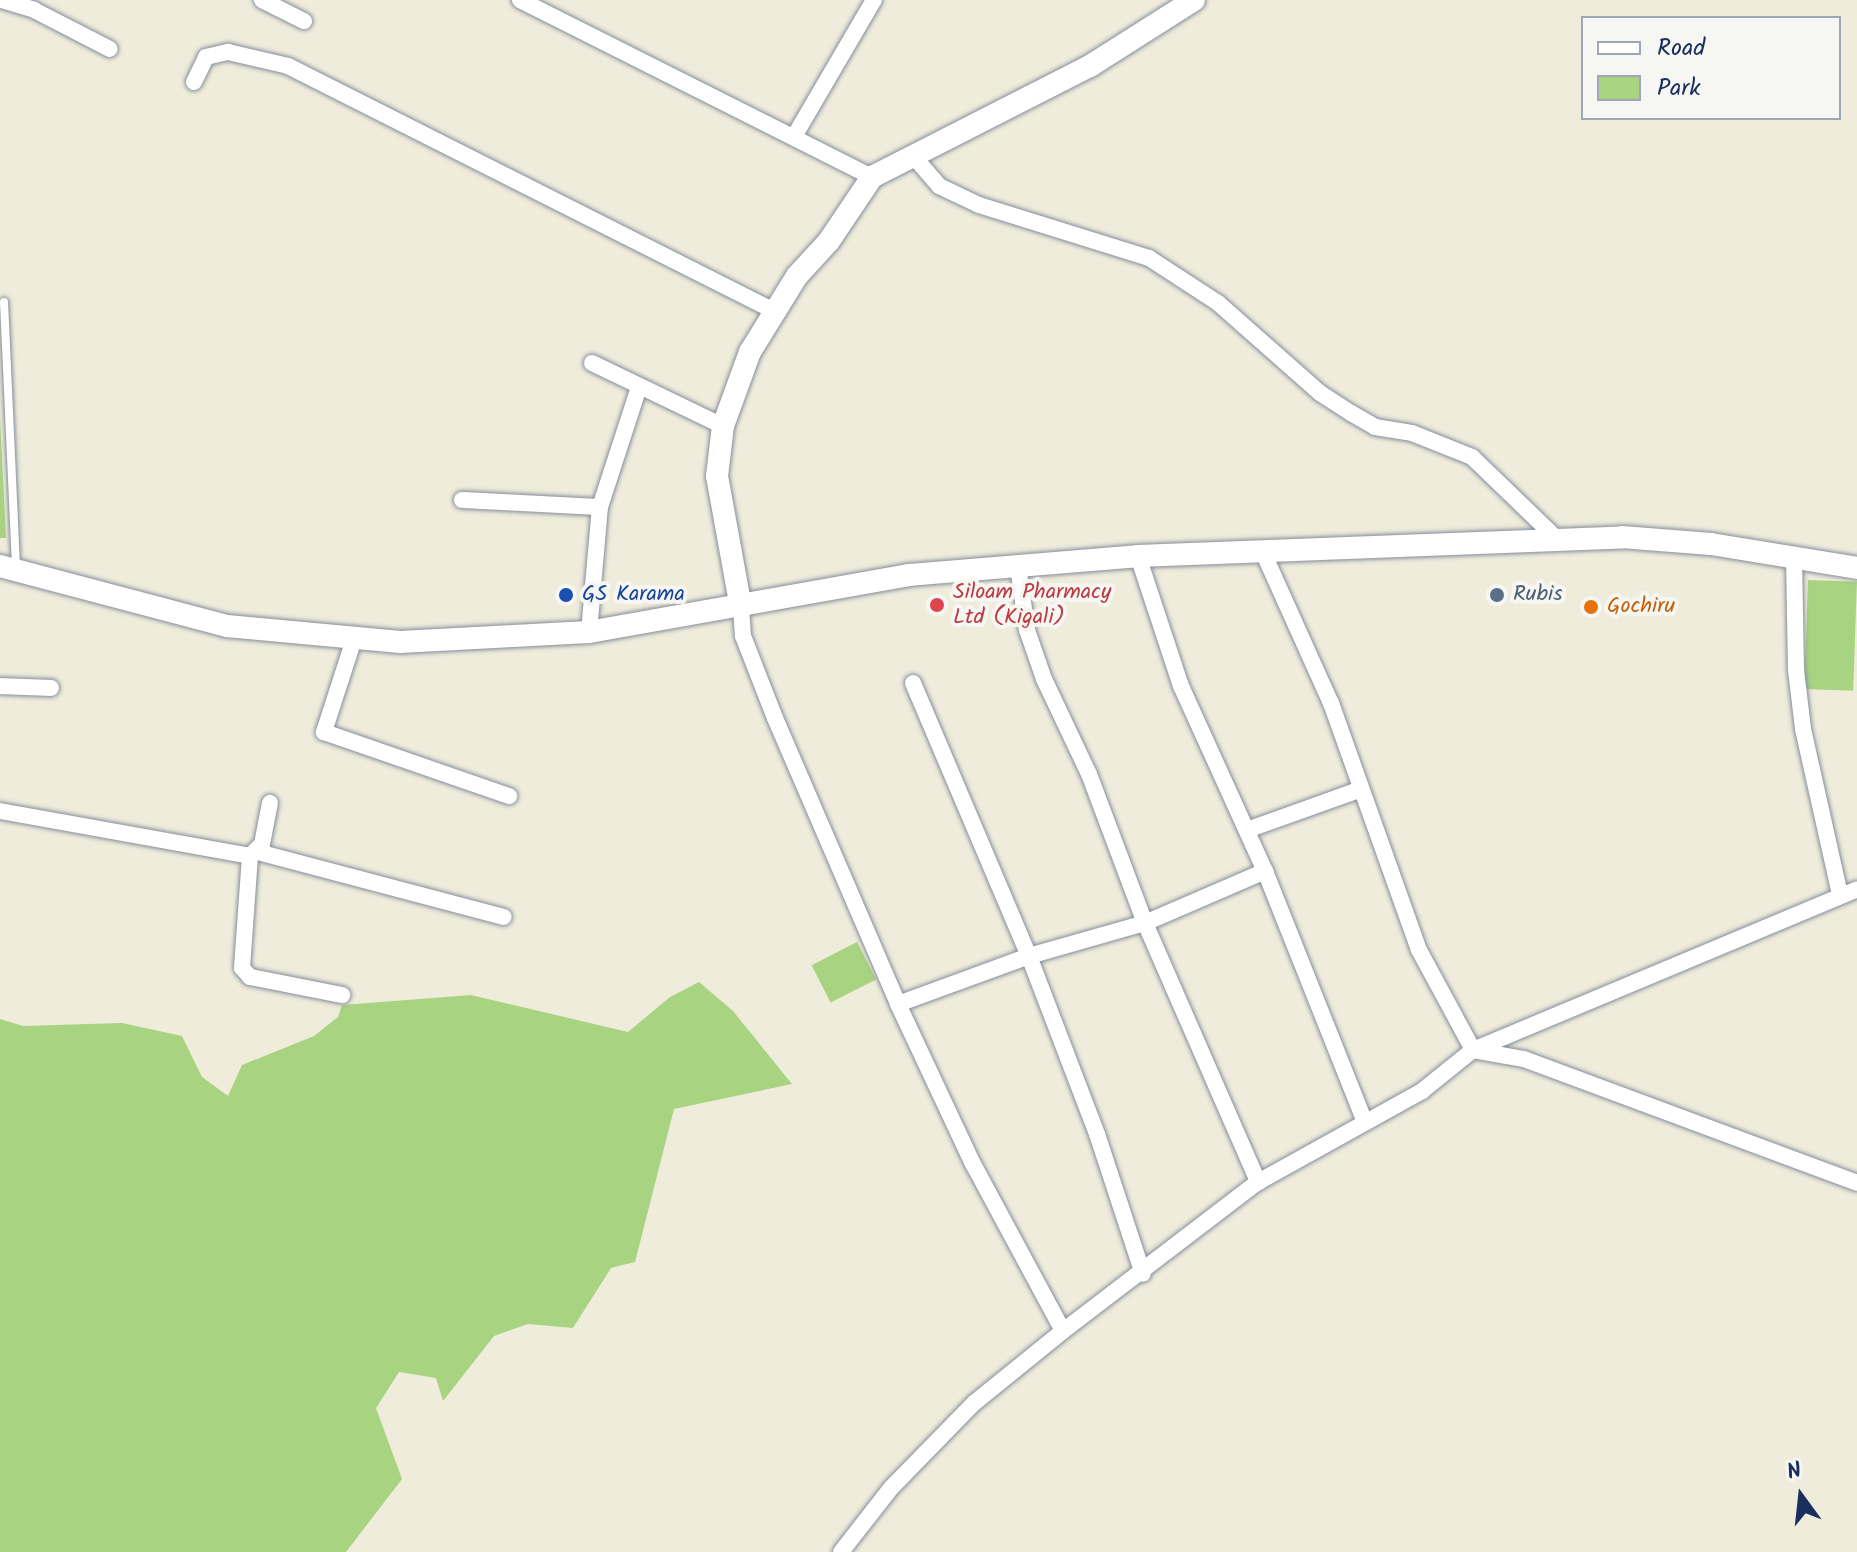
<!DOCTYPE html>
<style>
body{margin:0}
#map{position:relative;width:1857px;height:1552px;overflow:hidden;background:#efecdb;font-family:Kalam,sans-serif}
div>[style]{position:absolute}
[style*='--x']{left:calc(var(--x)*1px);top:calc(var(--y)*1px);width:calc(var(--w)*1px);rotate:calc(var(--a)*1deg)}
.green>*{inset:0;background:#a8d380;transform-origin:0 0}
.roads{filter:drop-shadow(0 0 2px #858e9c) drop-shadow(0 0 2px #858e9c)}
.service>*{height:8px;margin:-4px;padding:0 4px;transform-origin:4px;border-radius:4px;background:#fff}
.minor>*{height:16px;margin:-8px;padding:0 8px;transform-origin:8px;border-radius:8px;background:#fff}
.secondary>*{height:22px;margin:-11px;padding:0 11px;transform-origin:11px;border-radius:11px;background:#fff}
.dots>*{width:22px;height:22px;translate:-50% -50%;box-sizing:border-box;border:4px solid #f6f6f2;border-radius:50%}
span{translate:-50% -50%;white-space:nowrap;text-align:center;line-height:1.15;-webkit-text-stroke:8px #f6f6f2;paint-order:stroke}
.health-label{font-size:22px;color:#be3a42}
.left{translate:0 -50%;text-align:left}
.transit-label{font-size:22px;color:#164399}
.service-label{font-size:22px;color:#4e5e75}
.food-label{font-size:22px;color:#c56008}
.legend{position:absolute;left:1581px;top:16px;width:260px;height:104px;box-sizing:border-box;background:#f6f6f2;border:2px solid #9ea6b7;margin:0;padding:10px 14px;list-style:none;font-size:24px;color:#1b2f5e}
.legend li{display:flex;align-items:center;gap:16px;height:40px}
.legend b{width:40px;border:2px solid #9ea6b7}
.north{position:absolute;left:1761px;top:1456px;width:80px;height:80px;-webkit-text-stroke:6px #f6f6f2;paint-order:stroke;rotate:345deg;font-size:22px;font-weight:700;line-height:32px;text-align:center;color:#1b2f5e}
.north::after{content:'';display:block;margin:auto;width:28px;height:36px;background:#1b2f5e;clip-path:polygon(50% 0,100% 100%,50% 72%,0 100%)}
</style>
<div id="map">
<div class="green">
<i style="clip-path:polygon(0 417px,6px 538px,0 538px)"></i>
<i style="left:1808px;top:580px;width:49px;height:109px;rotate:2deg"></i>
<i style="left:857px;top:942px;width:42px;height:51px;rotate:63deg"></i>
<i style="clip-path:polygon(699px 982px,733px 1011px,792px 1084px,674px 1109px,635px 1262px,611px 1268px,573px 1328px,528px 1324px,494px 1336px,443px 1401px,436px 1378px,399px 1372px,376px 1408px,402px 1479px,346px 1552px,0 1552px,0 1019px,23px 1026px,122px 1023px,182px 1036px,202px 1077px,228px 1096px,242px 1065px,314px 1036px,338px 1017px,342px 1005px,471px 995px,628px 1032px,670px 997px)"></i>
</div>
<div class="roads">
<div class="service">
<i style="--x:4;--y:302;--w:264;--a:87.4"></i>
</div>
<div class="minor">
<i style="--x:2;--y:0;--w:34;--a:17"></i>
<i style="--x:34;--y:10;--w:85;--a:27.2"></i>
<i style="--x:262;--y:0;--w:47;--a:26.6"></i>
<i style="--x:520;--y:0;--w:394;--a:26.7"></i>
<i style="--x:194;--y:82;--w:28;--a:-64"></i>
<i style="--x:206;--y:57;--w:23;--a:-13"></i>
<i style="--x:228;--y:52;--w:62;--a:13.1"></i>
<i style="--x:288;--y:66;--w:542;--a:26.75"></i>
<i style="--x:795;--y:135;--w:156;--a:-59.7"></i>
<i style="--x:915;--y:158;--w:37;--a:49"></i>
<i style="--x:939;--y:186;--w:44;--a:25.4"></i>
<i style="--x:979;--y:205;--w:178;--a:17.3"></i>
<i style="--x:1149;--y:258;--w:82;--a:33.1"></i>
<i style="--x:1218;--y:303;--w:136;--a:41.4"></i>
<i style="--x:1320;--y:393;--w:37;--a:33"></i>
<i style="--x:1351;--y:413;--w:28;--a:30"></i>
<i style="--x:1375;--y:427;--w:37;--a:9"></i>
<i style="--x:1412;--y:433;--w:65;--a:21.8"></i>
<i style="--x:1472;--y:457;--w:120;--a:44"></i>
<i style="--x:592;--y:363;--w:145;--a:25.7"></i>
<i style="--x:462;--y:500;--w:138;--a:2.9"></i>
<i style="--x:1263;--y:552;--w:166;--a:65.8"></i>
<i style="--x:1331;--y:703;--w:262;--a:70.4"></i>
<i style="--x:1419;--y:950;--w:114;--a:61.6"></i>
<i style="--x:1473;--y:1050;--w:52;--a:10"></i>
<i style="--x:1524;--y:1059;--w:355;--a:20.4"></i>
<i style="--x:1138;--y:556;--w:137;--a:71.7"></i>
<i style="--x:1181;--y:686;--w:203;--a:65.6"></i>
<i style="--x:1265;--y:871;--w:270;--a:68.3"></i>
<i style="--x:1794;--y:557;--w:113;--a:89"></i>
<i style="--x:1796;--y:670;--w:59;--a:83.2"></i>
<i style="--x:1803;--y:729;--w:170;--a:77.4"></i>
<i style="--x:1018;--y:566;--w:65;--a:82"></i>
<i style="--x:1027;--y:630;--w:52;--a:70.9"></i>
<i style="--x:1044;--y:679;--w:105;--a:64.7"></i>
<i style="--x:1089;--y:774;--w:159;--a:69.4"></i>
<i style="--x:1145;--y:923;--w:283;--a:66.4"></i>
<i style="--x:741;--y:608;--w:28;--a:86"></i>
<i style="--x:743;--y:636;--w:88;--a:68.7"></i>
<i style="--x:775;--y:718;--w:311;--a:66.7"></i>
<i style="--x:898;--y:1004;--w:174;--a:64.9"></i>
<i style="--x:972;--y:1162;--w:192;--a:61.7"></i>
<i style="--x:1063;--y:1331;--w:114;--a:141"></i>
<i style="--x:974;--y:1403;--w:119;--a:134.3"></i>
<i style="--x:891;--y:1488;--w:81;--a:128"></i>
<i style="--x:589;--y:632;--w:125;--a:-85"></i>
<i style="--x:600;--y:507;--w:126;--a:-72"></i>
<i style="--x:354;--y:639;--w:98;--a:107.9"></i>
<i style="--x:324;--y:732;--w:196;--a:19.1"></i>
<i style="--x:913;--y:683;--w:297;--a:67"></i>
<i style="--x:1029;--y:956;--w:191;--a:69.1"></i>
<i style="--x:1097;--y:1134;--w:147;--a:71.8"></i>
<i style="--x:0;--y:686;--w:51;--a:2.2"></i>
<i style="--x:0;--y:811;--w:254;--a:10.2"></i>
<i style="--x:250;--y:856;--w:17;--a:-45"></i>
<i style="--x:262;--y:844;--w:42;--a:-79"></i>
<i style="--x:1247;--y:830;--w:119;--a:-19.7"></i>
<i style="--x:258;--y:852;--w:254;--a:14.8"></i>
<i style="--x:250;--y:856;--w:112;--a:94.1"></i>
<i style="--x:242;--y:968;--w:12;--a:48"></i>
<i style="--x:250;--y:977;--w:94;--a:11.1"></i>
<i style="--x:898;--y:1004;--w:140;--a:-20.1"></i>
<i style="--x:1029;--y:956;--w:121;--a:-15.9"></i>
<i style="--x:1145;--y:923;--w:131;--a:-23.4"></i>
<i style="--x:1063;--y:1331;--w:245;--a:-37.4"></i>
<i style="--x:1258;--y:1182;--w:188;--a:-29"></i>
<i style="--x:1422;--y:1091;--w:65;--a:-38.8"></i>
<i style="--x:1473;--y:1050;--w:416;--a:-22.7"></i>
</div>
<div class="secondary">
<i style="--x:0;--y:566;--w:235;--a:14.8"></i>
<i style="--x:227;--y:626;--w:174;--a:5.3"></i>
<i style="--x:400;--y:642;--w:189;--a:-3"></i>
<i style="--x:589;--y:632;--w:325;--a:-10.1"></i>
<i style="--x:909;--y:575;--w:230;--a:-4.7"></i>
<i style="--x:1138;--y:556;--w:484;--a:-2.2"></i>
<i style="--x:1622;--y:537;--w:89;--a:4.5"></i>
<i style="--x:1711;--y:544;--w:148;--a:9.3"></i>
<i style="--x:741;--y:608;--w:134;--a:-100.3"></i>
<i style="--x:717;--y:476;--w:50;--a:-83.2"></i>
<i style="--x:723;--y:426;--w:79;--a:-70"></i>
<i style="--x:750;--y:352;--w:89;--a:-58.3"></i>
<i style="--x:797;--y:276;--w:47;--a:-47.6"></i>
<i style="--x:829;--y:241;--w:77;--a:-56.1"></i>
<i style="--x:872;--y:177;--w:245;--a:-27"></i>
<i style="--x:1090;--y:66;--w:123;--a:-32.4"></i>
</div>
</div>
<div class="dots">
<i style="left:566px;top:595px;background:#1a4fb4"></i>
<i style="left:1497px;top:595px;background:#5c6f8a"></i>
<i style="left:937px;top:605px;background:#e0444e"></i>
<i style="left:1591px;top:607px;background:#e8710a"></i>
</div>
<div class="health-label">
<span class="left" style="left:953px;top:605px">Siloam Pharmacy<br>Ltd (Kigali)</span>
</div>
<div class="transit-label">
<span class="left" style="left:582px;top:595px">GS Karama</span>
</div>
<div class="service-label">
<span class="left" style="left:1513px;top:595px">Rubis</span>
</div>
<div class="food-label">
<span class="left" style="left:1607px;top:607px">Gochiru</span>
</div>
<ul class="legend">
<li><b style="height:10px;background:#fff"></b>Road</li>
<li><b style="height:22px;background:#a8d380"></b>Park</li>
</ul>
<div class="north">N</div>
</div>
